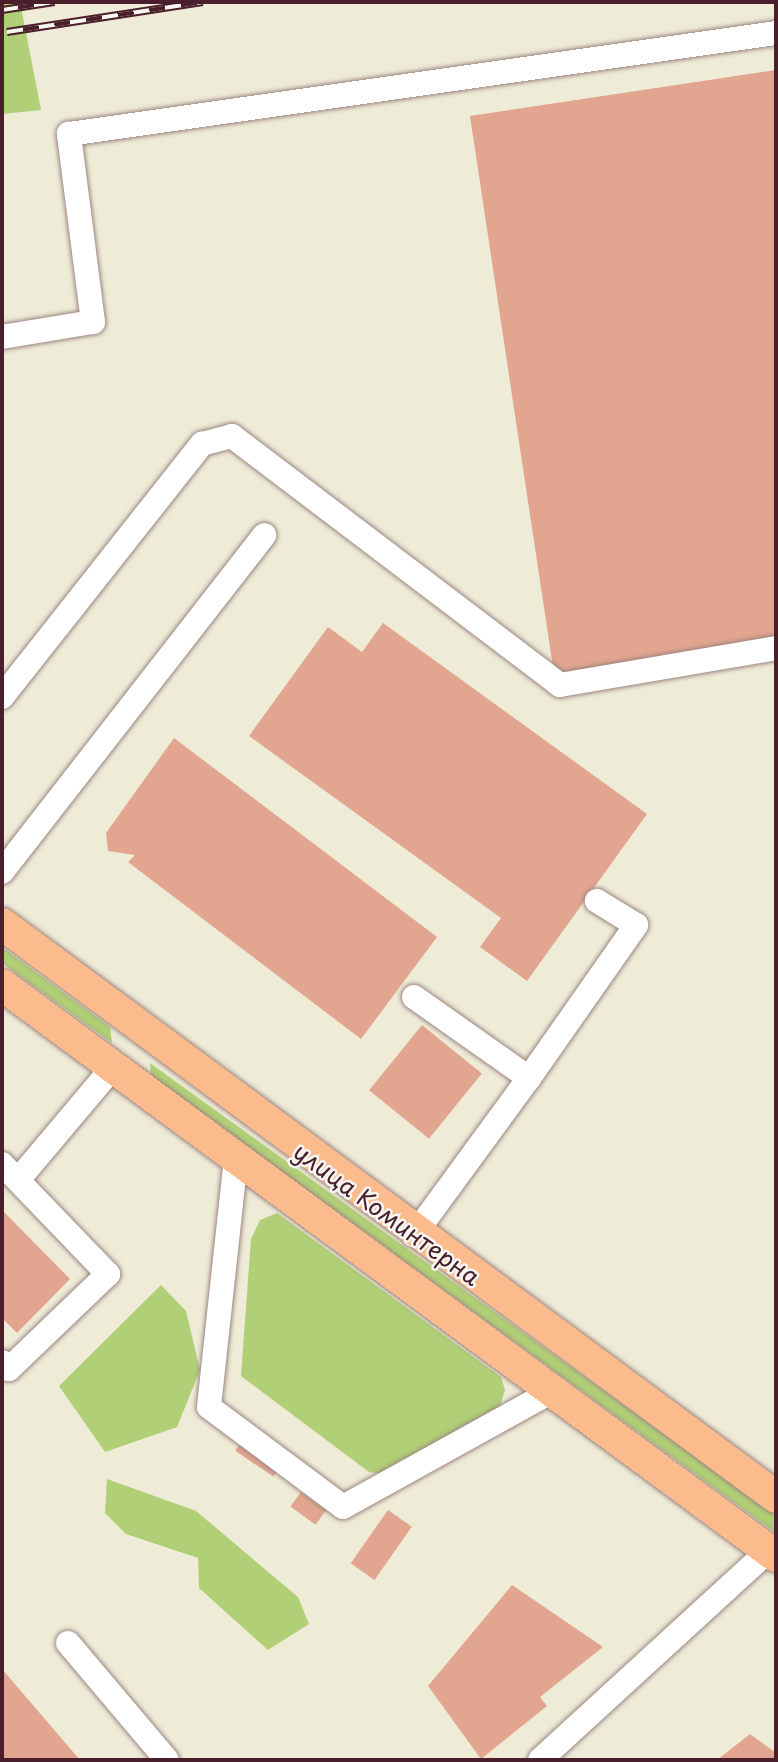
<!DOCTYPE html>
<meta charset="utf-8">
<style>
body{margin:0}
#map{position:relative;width:778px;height:1762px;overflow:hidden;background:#eeebd7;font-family:"Playpen Sans",sans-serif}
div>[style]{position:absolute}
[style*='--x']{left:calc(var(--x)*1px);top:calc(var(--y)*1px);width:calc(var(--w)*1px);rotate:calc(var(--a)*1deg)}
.green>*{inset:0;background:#b1cf76}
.building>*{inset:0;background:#e2a58f;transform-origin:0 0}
.roads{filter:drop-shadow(0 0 2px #9c8581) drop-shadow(0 0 2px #9c8581)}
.minor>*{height:24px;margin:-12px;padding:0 12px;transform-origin:12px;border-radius:12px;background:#fff}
.major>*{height:32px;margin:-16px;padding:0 16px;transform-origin:16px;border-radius:16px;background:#fbbb8d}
.rail>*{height:8px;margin-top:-4px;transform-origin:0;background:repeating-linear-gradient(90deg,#f6f6f2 0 16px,#4a1f2b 0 32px);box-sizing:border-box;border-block:2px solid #4a1f2b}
span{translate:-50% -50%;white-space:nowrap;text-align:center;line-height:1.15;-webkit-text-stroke:5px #f6f6f2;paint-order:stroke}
.street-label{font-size:24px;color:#4a1f2b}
.frame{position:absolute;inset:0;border:4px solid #4a1f2b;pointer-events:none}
</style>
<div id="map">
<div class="green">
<i style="clip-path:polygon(2px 2px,20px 2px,41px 110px,2px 114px)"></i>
<i style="clip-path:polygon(2px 947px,110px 1027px,112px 1043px,2px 963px)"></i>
<i style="clip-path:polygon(150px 1063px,776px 1515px,776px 1533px,151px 1076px)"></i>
<i style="clip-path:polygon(277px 1213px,501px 1377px,505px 1390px,498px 1412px,392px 1475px,369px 1472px,241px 1376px,251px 1239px,260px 1220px)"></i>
<i style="clip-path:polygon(161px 1285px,186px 1311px,200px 1370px,177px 1427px,105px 1452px,59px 1386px)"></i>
<i style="clip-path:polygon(107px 1479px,196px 1511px,298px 1597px,309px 1624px,268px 1650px,199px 1588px,198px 1558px,126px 1534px,105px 1513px)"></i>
</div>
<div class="building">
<i style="clip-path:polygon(776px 70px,776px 641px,554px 674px,470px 116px)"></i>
<i style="clip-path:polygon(383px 623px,647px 814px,527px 981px,480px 947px,501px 918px,249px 736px,328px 627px,362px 652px)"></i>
<i style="clip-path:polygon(174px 738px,437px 937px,361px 1039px,128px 862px,135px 855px,108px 851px,106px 833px)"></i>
<i style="left:422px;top:1025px;width:77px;height:84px;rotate:39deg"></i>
<i style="clip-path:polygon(2px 1210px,70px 1279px,17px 1333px,2px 1318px)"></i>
<i style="left:252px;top:1426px;width:46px;height:30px;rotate:34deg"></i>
<i style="left:301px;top:1492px;width:31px;height:18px;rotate:36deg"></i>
<i style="left:388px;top:1510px;width:29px;height:65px;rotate:35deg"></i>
<i style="clip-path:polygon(512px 1585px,603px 1647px,540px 1697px,547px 1706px,481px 1759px,428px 1686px)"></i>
<i style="clip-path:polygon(2px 1669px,80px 1760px,2px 1760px)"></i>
<i style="clip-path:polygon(750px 1734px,776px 1753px,776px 1760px,717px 1760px)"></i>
</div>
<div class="roads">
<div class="minor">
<i style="--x:2;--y:337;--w:92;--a:-9.4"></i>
<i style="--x:93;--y:322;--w:190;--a:-97.3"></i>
<i style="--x:69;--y:134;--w:714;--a:-8.13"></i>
<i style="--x:2;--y:697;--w:323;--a:-51.7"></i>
<i style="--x:202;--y:444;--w:31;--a:-15"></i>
<i style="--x:232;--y:436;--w:412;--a:37.2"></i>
<i style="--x:560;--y:685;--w:219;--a:-9.7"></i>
<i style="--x:2;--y:872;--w:427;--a:-52.1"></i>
<i style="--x:414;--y:997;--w:141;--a:35.2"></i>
<i style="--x:529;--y:1078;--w:195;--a:126.2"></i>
<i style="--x:529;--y:1078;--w:187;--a:-55"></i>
<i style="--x:636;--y:925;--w:46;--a:-148.4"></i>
<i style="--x:236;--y:1158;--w:250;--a:96.2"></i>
<i style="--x:209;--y:1407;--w:167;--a:36.7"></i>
<i style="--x:343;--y:1507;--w:241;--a:-29"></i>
<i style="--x:2;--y:1164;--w:153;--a:46.1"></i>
<i style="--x:108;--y:1274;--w:137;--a:136.2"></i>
<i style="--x:9;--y:1369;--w:10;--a:-135"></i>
<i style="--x:18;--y:1180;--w:148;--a:-49.9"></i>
<i style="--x:68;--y:1643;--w:153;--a:49.8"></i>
<i style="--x:540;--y:1760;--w:311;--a:-42.5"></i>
</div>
<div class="major">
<i style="--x:2;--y:924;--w:963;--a:36.51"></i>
<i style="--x:2;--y:985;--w:962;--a:36.42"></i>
</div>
</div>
<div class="rail">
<i style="--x:2;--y:10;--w:53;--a:-8.7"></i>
<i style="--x:7;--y:32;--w:198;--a:-8.7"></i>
</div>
<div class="street-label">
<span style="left:387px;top:1214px;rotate:36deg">улица Коминтерна</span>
</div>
<div class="frame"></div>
</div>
